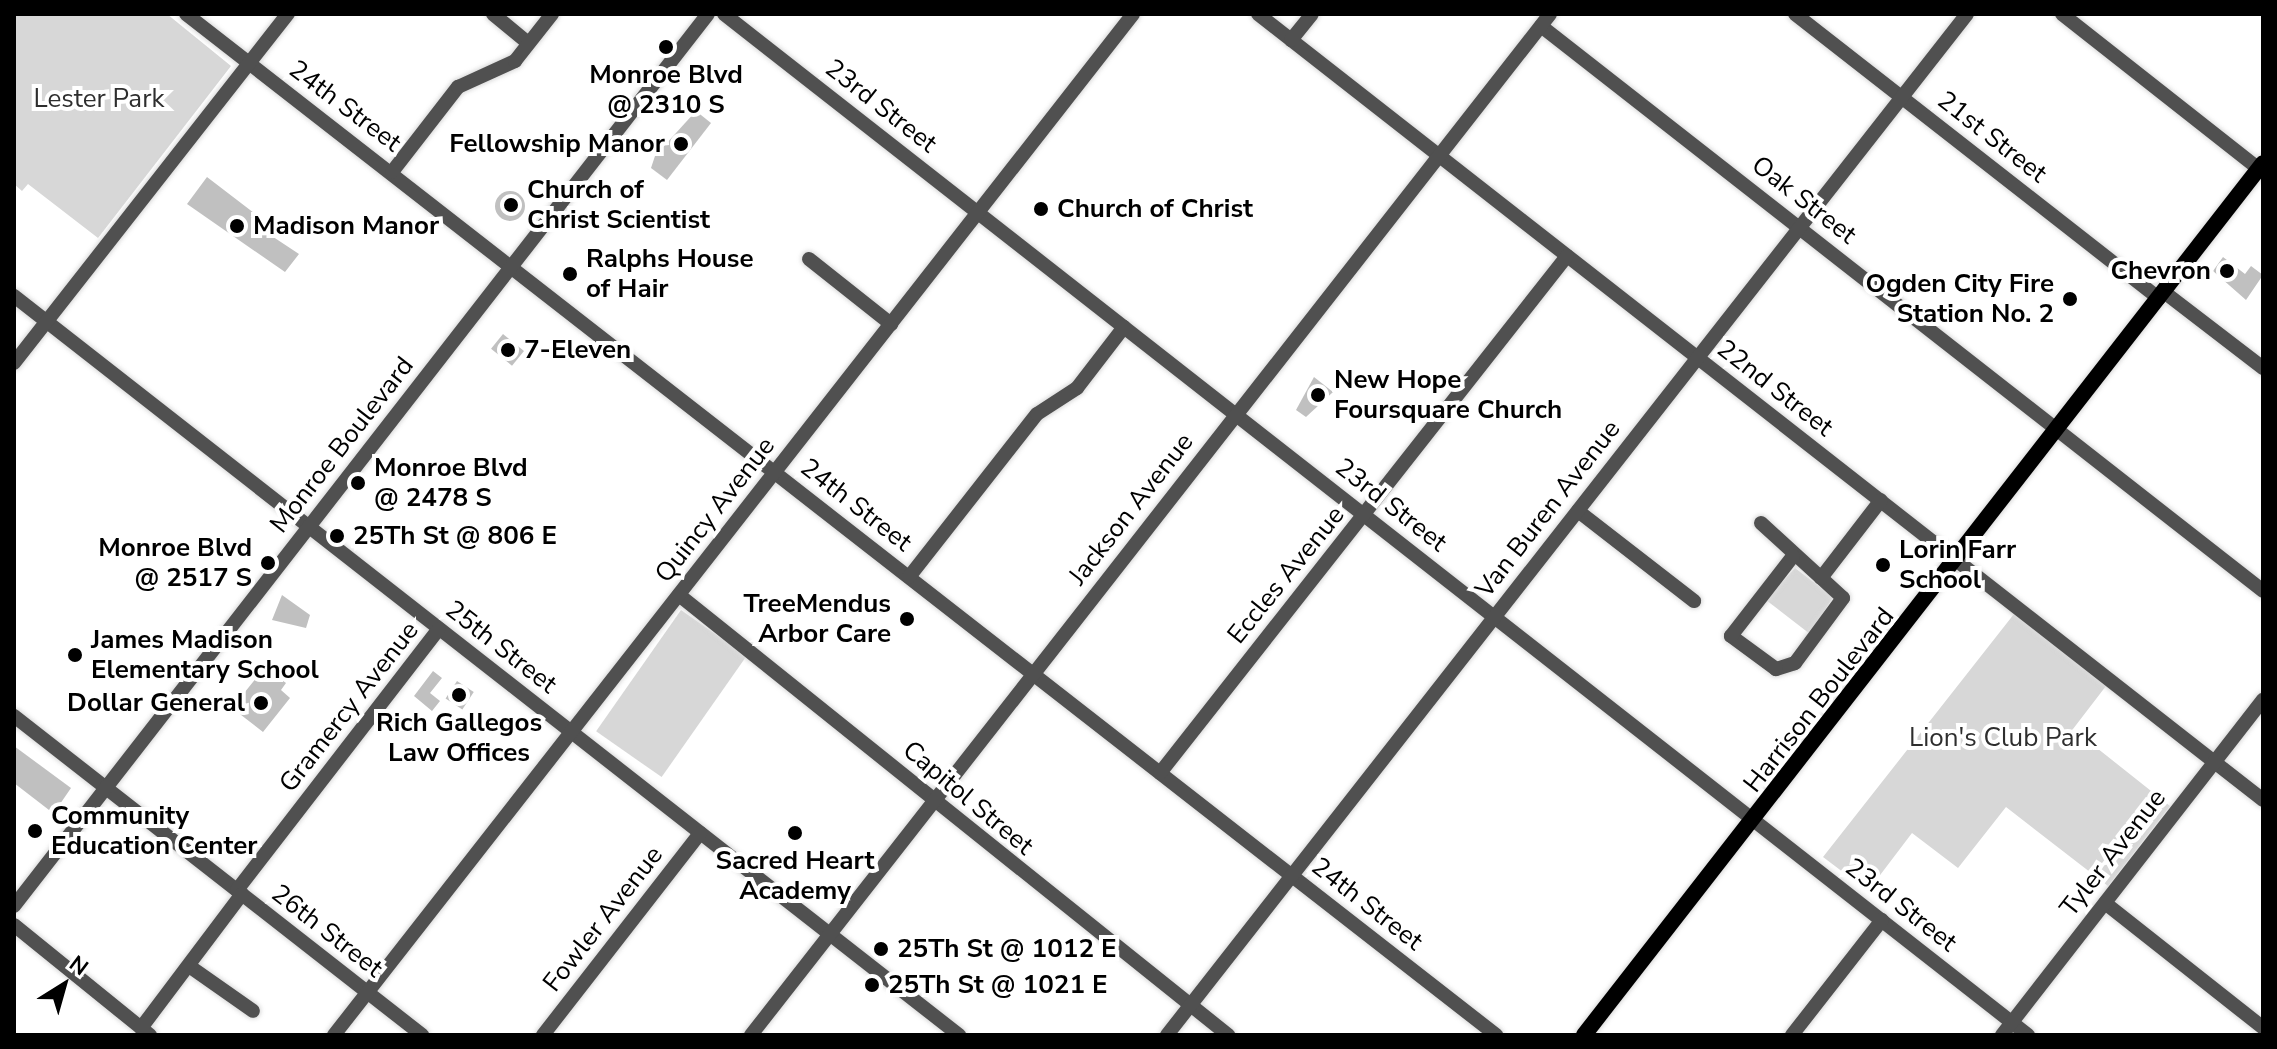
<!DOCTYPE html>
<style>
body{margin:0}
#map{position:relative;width:2277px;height:1049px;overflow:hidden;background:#fff;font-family:"Nunito Sans",sans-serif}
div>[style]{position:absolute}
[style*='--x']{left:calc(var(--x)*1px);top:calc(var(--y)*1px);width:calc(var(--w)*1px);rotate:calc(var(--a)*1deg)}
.green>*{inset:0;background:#d7d7d7;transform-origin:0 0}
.building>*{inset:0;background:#c0c0c0;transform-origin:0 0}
.round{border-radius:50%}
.roads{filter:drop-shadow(0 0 2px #dbdbdb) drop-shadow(0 0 2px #dbdbdb)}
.minor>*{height:14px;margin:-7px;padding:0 7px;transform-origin:7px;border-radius:7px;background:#505050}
.major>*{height:16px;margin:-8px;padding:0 8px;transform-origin:8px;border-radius:8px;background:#000}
.dots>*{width:22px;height:22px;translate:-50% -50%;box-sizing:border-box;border:4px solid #fff;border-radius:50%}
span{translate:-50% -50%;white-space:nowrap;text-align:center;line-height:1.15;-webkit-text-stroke:8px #fff;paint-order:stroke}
.poi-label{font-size:26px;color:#000;font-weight:700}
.right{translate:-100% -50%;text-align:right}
.left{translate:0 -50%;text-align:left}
.park-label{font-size:26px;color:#2e2e2e}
.street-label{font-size:26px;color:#000}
.frame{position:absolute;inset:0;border:16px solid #000;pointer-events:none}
.north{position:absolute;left:24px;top:945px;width:80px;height:80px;-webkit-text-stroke:6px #fff;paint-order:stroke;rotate:37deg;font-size:22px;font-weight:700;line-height:32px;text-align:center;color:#000}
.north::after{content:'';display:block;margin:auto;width:28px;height:36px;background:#000;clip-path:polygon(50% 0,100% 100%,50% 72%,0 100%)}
</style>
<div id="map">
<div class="green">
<i style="clip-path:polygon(14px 14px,167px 14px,231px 66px,98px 238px,28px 184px,22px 191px,14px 184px)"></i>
<i style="clip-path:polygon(1795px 568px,1833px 597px,1810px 634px,1766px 600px)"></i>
<i style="left:681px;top:610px;width:80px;height:148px;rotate:35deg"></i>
<i style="clip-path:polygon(2014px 614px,2106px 686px,2073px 729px,2170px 806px,2108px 886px,2006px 807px,1958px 868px,1912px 833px,1868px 891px,1823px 857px)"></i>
</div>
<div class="building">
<i style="clip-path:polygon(696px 111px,711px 123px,667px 180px,651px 168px,655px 156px)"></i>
<i style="clip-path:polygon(207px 177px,254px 213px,252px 223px,299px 254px,285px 272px,187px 204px)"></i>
<i class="round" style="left:495px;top:191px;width:30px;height:30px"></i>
<i style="clip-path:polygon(2223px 257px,2245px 274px,2251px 266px,2263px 275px,2246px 300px,2213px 271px)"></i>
<i style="left:503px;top:334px;width:27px;height:19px;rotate:39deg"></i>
<i style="clip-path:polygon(1314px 377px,1333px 392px,1306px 417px,1296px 410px)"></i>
<i style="clip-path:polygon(282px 595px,310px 615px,306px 628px,272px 620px)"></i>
<i style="clip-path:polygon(265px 667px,286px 683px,281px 690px,290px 698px,263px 732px,232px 708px)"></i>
<i style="clip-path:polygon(433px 671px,442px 678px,430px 693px,440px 701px,432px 711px,414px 696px)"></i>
<i style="left:457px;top:681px;width:20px;height:21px;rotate:33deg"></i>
<i style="clip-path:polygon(14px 746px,71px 788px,60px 804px,49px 810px,14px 783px)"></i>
</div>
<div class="roads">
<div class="minor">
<i style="--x:186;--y:14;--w:1661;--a:37.93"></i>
<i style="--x:493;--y:14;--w:45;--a:39.6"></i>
<i style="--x:724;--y:14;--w:1656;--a:38.06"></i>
<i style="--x:1258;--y:14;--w:1276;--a:38.03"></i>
<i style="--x:1795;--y:14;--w:462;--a:38"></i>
<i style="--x:2062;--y:14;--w:251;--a:38.2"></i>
<i style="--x:1541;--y:26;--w:917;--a:38.04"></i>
<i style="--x:1291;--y:40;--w:33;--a:-51"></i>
<i style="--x:392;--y:172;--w:108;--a:-52.2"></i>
<i style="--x:458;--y:87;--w:63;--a:-24.5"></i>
<i style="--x:515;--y:61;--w:60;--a:-51.8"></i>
<i style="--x:809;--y:259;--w:105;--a:38.4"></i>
<i style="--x:2164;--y:292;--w:125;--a:37.5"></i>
<i style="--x:14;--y:296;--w:1200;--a:38.03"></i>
<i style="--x:14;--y:363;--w:444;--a:-51.9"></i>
<i style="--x:1578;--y:511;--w:147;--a:37.8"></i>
<i style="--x:1761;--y:523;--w:111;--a:42.4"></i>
<i style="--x:1843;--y:598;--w:81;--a:126.4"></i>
<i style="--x:1795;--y:663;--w:20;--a:162"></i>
<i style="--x:1776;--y:669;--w:56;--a:-143.7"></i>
<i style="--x:1731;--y:636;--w:101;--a:-52.2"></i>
<i style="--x:909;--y:577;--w:207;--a:-51.9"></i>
<i style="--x:1037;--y:414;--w:48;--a:-33"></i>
<i style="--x:1077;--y:388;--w:77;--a:-52.4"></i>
<i style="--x:1821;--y:578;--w:98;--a:-52.4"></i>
<i style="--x:679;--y:595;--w:704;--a:38.71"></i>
<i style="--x:14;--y:716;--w:518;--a:38.02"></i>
<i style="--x:1160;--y:773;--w:658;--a:-51.79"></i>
<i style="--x:237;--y:890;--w:330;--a:-52.3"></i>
<i style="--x:2105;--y:903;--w:201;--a:38.3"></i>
<i style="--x:14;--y:906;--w:1130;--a:-52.12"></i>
<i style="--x:14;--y:925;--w:175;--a:39"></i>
<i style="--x:189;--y:966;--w:78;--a:35.1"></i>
<i style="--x:141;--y:1028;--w:168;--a:-53"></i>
<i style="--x:334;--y:1035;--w:1296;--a:-51.95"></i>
<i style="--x:543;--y:1035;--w:256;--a:-52.1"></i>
<i style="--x:751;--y:1035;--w:1296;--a:-51.95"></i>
<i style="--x:1167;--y:1035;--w:1297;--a:-51.92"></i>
<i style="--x:1792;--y:1035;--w:146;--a:-52"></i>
<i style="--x:2002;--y:1035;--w:425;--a:-52.1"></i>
</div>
<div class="major">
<i style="--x:1584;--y:1035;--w:1105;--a:-52.09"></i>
</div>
</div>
<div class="dots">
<i style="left:666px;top:47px;background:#000"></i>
<i style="left:681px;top:144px;background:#000"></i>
<i style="left:511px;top:205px;background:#000"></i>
<i style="left:1041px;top:209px;background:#000"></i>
<i style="left:237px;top:226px;background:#000"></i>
<i style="left:2227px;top:271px;background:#000"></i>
<i style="left:570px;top:274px;background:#000"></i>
<i style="left:2070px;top:299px;background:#000"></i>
<i style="left:508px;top:350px;background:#000"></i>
<i style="left:1318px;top:395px;background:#000"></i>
<i style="left:358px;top:483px;background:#000"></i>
<i style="left:337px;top:536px;background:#000"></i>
<i style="left:268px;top:563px;background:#000"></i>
<i style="left:1883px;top:565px;background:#000"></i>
<i style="left:907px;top:619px;background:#000"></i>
<i style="left:75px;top:655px;background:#000"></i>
<i style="left:459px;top:695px;background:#000"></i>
<i style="left:261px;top:703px;background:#000"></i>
<i style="left:35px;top:831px;background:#000"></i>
<i style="left:795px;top:833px;background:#000"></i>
<i style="left:881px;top:949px;background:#000"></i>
<i style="left:872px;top:985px;background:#000"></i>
</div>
<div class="poi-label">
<span style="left:666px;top:90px">Monroe Blvd<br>@ 2310 S</span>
<span class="right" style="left:665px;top:144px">Fellowship Manor</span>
<span class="left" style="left:527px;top:205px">Church of<br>Christ Scientist</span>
<span class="left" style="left:1057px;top:209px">Church of Christ</span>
<span class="left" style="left:253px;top:226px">Madison Manor</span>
<span class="left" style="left:586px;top:274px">Ralphs House<br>of Hair</span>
<span class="right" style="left:2211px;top:271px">Chevron</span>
<span class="right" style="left:2054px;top:299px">Ogden City Fire<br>Station No. 2</span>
<span class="left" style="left:524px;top:350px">7-Eleven</span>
<span class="left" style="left:1334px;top:395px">New Hope<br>Foursquare Church</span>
<span class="left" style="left:374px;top:483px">Monroe Blvd<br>@ 2478 S</span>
<span class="left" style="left:353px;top:536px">25Th St @ 806 E</span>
<span class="right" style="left:252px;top:563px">Monroe Blvd<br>@ 2517 S</span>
<span class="left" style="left:1899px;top:565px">Lorin Farr<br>School</span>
<span class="right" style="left:891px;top:619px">TreeMendus<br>Arbor Care</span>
<span class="left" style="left:91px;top:655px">James Madison<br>Elementary School</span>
<span class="right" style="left:245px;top:703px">Dollar General</span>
<span style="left:459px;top:738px">Rich Gallegos<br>Law Offices</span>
<span class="left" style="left:51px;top:831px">Community<br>Education Center</span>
<span style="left:795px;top:876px">Sacred Heart<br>Academy</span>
<span class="left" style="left:897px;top:949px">25Th St @ 1012 E</span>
<span class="left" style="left:888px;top:985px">25Th St @ 1021 E</span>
</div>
<div class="park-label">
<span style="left:99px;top:99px">Lester Park</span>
<span style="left:2003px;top:738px">Lion's Club Park</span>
</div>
<div class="street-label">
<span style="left:345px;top:106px;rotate:37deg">24th Street</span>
<span style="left:881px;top:106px;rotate:38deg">23rd Street</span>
<span style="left:1992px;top:137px;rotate:38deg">21st Street</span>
<span style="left:1804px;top:200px;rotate:38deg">Oak Street</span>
<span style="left:1775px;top:388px;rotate:38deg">22nd Street</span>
<span style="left:342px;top:445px;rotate:-52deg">Monroe Boulevard</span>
<span style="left:856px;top:505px;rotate:38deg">24th Street</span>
<span style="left:1391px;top:505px;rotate:38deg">23rd Street</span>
<span style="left:1131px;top:509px;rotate:-52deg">Jackson Avenue</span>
<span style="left:1548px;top:509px;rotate:-52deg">Van Buren Avenue</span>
<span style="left:715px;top:510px;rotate:-52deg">Quincy Avenue</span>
<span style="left:1286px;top:575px;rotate:-51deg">Eccles Avenue</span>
<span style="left:501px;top:647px;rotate:38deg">25th Street</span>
<span style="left:1819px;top:700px;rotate:-52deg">Harrison Boulevard</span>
<span style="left:349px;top:707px;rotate:-52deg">Gramercy Avenue</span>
<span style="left:968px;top:798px;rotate:40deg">Capitol Street</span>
<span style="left:2113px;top:853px;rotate:-52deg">Tyler Avenue</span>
<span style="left:1367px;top:904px;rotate:38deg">24th Street</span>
<span style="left:1901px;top:905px;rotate:38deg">23rd Street</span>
<span style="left:603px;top:919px;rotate:-52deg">Fowler Avenue</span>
<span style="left:327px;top:931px;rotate:38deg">26th Street</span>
</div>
<div class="frame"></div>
<div class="north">N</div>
</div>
